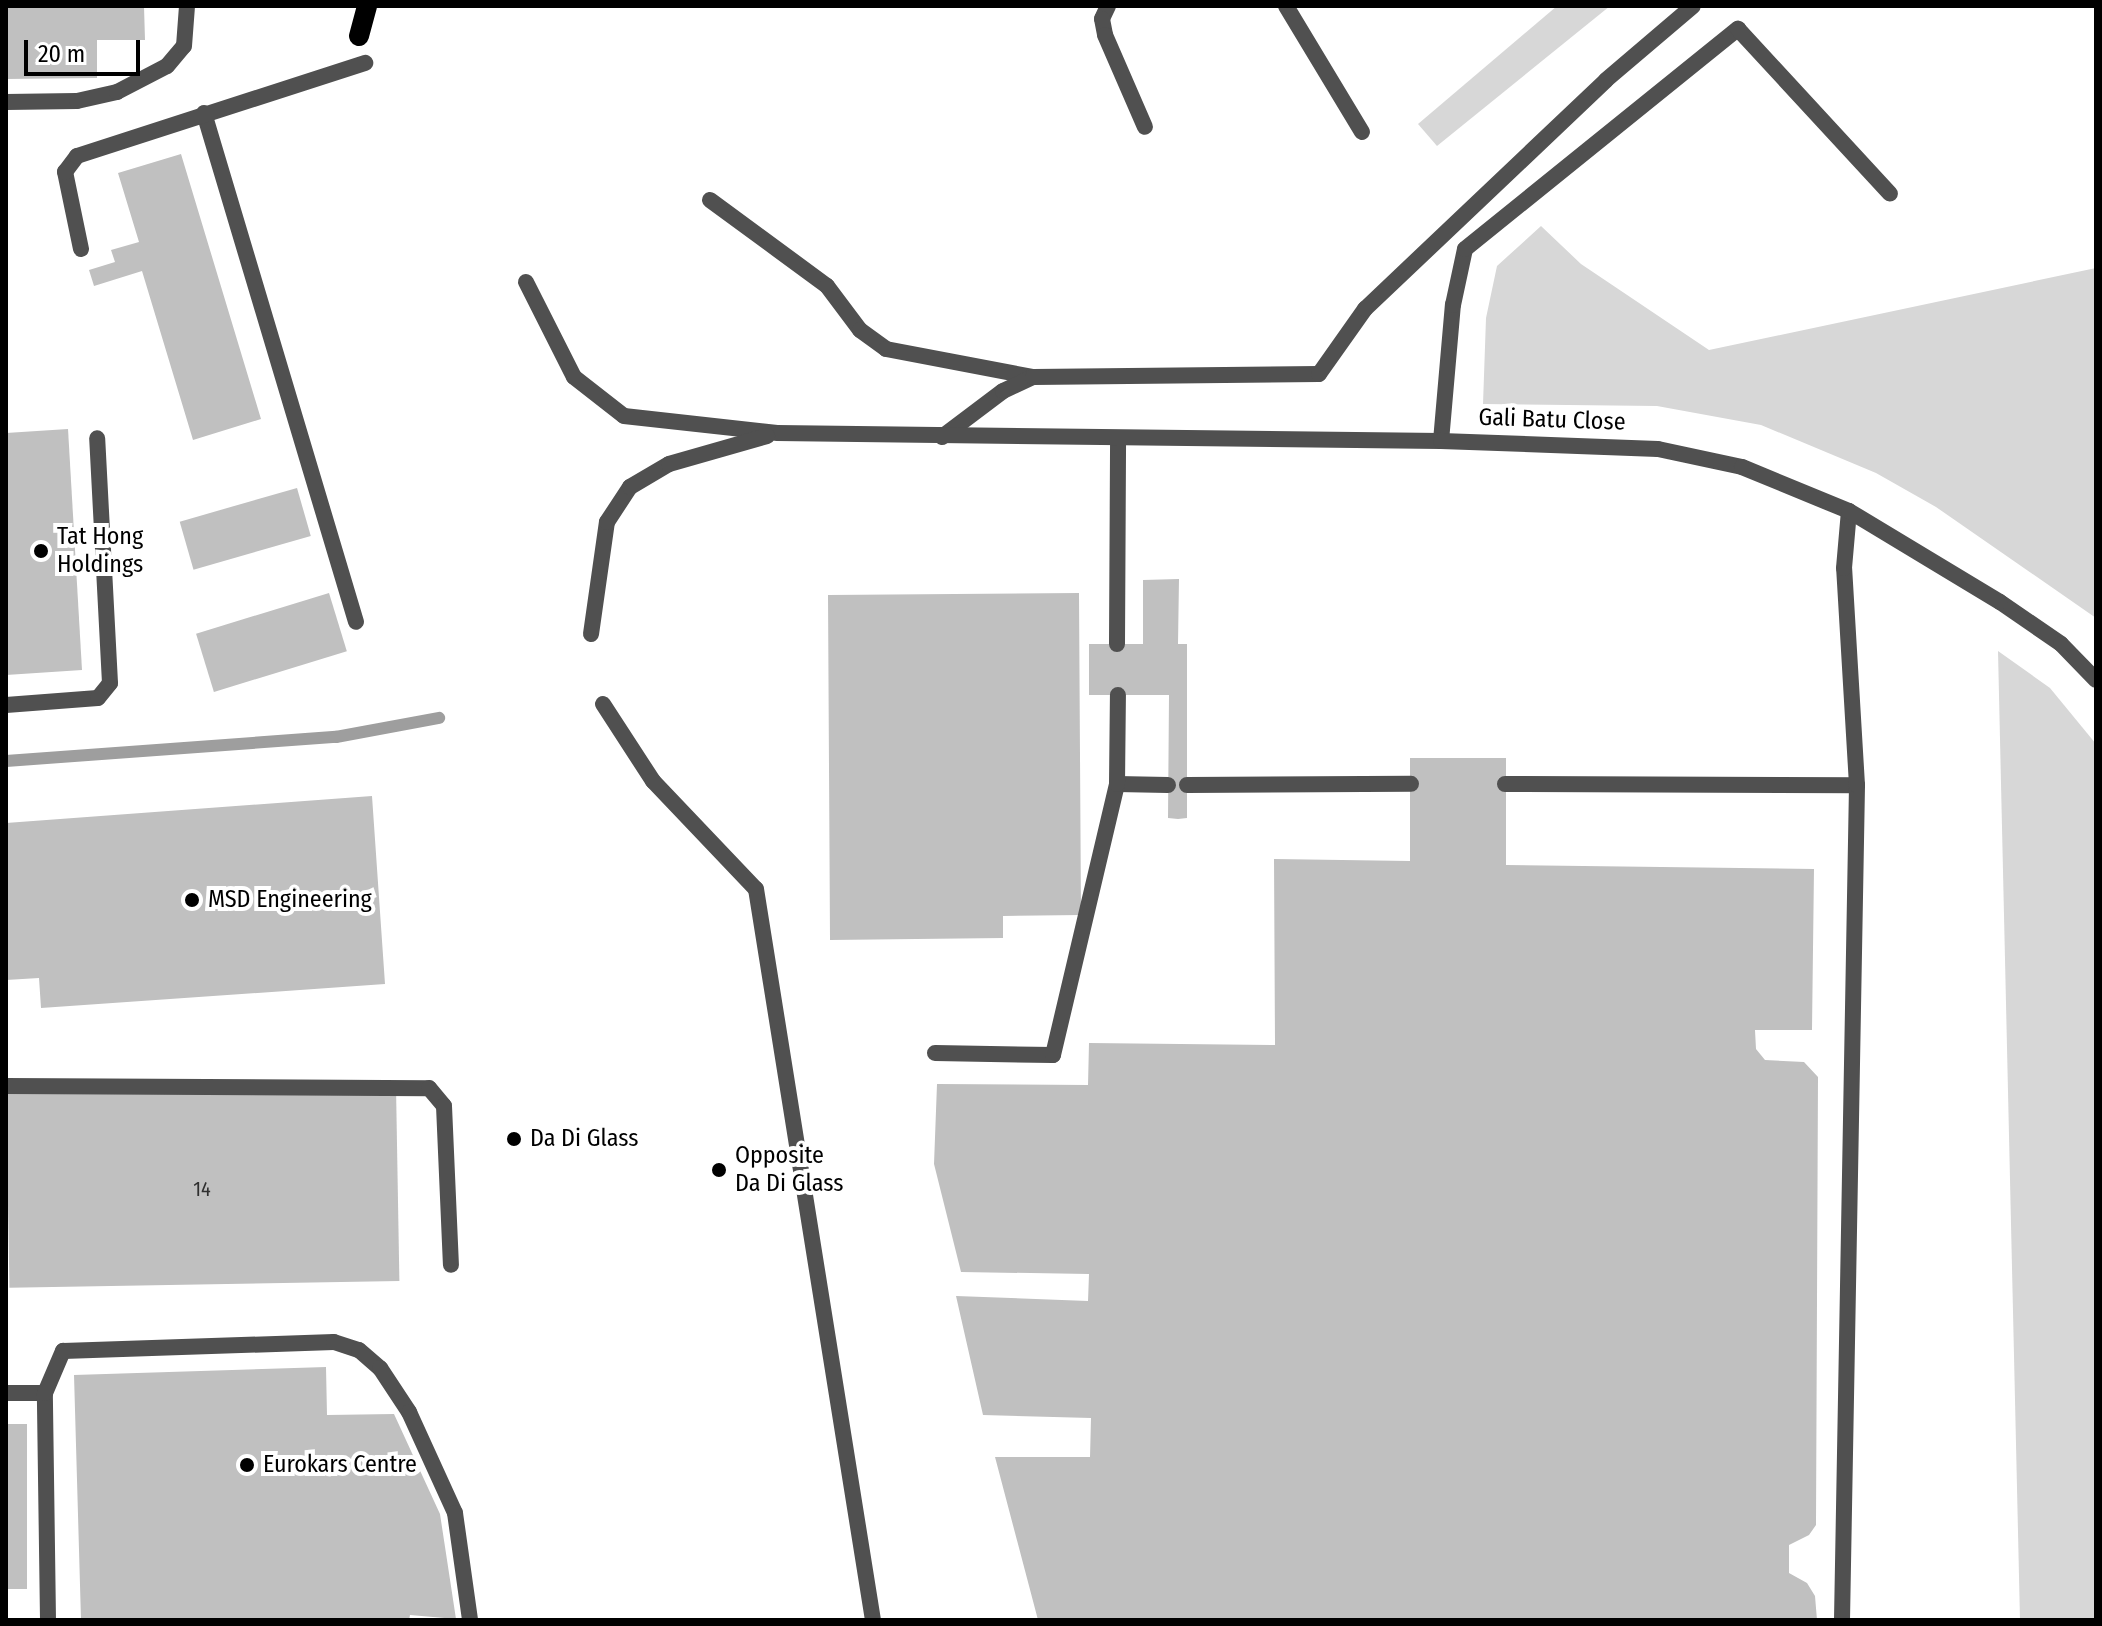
<!DOCTYPE html>
<style>
body{margin:0}
#map{position:relative;width:2102px;height:1626px;overflow:hidden;background:#fff;font-family:"Fira Sans Condensed",sans-serif}
div>[style]{position:absolute}
[style*='--x']{left:calc(var(--x)*1px);top:calc(var(--y)*1px);width:calc(var(--w)*1px);rotate:calc(var(--a)*1deg)}
.green>*{inset:0;background:#d7d7d7}
.stream>*{height:12px;margin:-6px;padding:0 6px;transform-origin:6px;border-radius:6px;background:#9e9e9e}
.building>*{inset:0;background:#c0c0c0;transform-origin:0 0}
.lane>*{height:16px;margin:-8px;padding:0 8px;transform-origin:8px;border-radius:8px;background:#505050}
.street>*{height:16px;margin:-8px;padding:0 8px;transform-origin:8px;border-radius:8px;background:#505050}
.primary>*{height:20px;margin:-10px;padding:0 10px;transform-origin:10px;border-radius:10px;background:#000}
.dots>*{width:22px;height:22px;translate:-50% -50%;box-sizing:border-box;border:4px solid #fff;border-radius:50%}
span{translate:-50% -50%;white-space:nowrap;text-align:center;line-height:1.15;-webkit-text-stroke:8px #fff;paint-order:stroke}
.number-label{font-size:20px;color:#303030}
.number-label span{-webkit-text-stroke-width:0}
.street-label{font-size:24px;color:#000}
.poi-label{font-size:24px;color:#000}
.left{translate:0 -50%;text-align:left}
.frame{position:absolute;inset:0;border:8px solid #000;pointer-events:none}
.scale{position:absolute;left:24px;top:40px;width:116px;height:36px;box-sizing:border-box;border:4px solid #000;border-top:0;padding-left:10px;font-size:24px;line-height:28px;white-space:nowrap;color:#000;-webkit-text-stroke:6px #fff;paint-order:stroke}
</style>
<div id="map">
<div class="green">
<i style="clip-path:polygon(1557px 6px,1610px 6px,1437px 146px,1418px 124px)"></i>
<i style="clip-path:polygon(1541px 226px,1581px 264px,1709px 350px,2096px 268px,2096px 618px,1936px 507px,1876px 473px,1761px 425px,1657px 406px,1483px 404px,1486px 318px,1497px 266px)"></i>
<i style="clip-path:polygon(1998px 651px,2050px 688px,2096px 744px,2096px 1620px,2020px 1620px)"></i>
</div>
<div class="stream">
<i style="--x:6;--y:761;--w:331;--a:-4.2"></i>
<i style="--x:336;--y:737;--w:105;--a:-10.5"></i>
</div>
<div class="building">
<i style="clip-path:polygon(6px 6px,144px 6px,145px 40px,97px 40px,97px 78px,6px 79px)"></i>
<i style="clip-path:polygon(181px 154px,261px 419px,193px 440px,142px 271px,94px 286px,89px 270px,115px 262px,111px 250px,139px 242px,118px 173px)"></i>
<i style="clip-path:polygon(68px 429px,82px 670px,6px 675px,6px 433px)"></i>
<i style="left:297px;top:488px;width:50px;height:122px;rotate:74deg"></i>
<i style="clip-path:polygon(1179px 579px,1178px 644px,1187px 644px,1187px 818px,1178px 819px,1168px 818px,1169px 695px,1089px 695px,1089px 644px,1143px 644px,1143px 580px)"></i>
<i style="left:329px;top:593px;width:61px;height:139px;rotate:73deg"></i>
<i style="clip-path:polygon(1079px 593px,1081px 915px,1003px 916px,1003px 938px,830px 940px,828px 595px)"></i>
<i style="clip-path:polygon(1410px 758px,1506px 758px,1506px 865px,1814px 869px,1812px 1030px,1755px 1030px,1756px 1049px,1765px 1060px,1804px 1062px,1818px 1077px,1816px 1525px,1809px 1535px,1789px 1545px,1789px 1573px,1807px 1583px,1815px 1596px,1817px 1620px,1038px 1620px,995px 1457px,1090px 1457px,1091px 1418px,983px 1415px,956px 1296px,1088px 1301px,1089px 1274px,961px 1272px,934px 1164px,937px 1084px,1088px 1085px,1089px 1043px,1275px 1045px,1274px 859px,1410px 861px)"></i>
<i style="clip-path:polygon(372px 796px,385px 984px,41px 1008px,39px 978px,6px 980px,6px 823px)"></i>
<i style="left:396px;top:1087px;width:194px;height:390px;rotate:89deg"></i>
<i style="clip-path:polygon(326px 1367px,327px 1415px,394px 1414px,440px 1514px,456px 1619px,410px 1615px,409px 1620px,81px 1620px,74px 1375px)"></i>
<i style="left:6px;top:1424px;width:21px;height:165px"></i>
</div>
<div class="lane">
<i style="--x:1108;--y:6;--w:14;--a:115"></i>
<i style="--x:1102;--y:19;--w:16;--a:79"></i>
<i style="--x:1105;--y:35;--w:100;--a:66.5"></i>
<i style="--x:6;--y:102;--w:71;--a:-0.8"></i>
<i style="--x:77;--y:101;--w:41;--a:-12.7"></i>
<i style="--x:117;--y:92;--w:56;--a:-27.5"></i>
<i style="--x:167;--y:66;--w:26;--a:-50"></i>
<i style="--x:184;--y:46;--w:40;--a:-85.7"></i>
<i style="--x:204;--y:113;--w:531;--a:73.37"></i>
<i style="--x:710;--y:200;--w:145;--a:36.3"></i>
<i style="--x:827;--y:286;--w:55;--a:53.1"></i>
<i style="--x:860;--y:330;--w:32;--a:36"></i>
<i style="--x:886;--y:349;--w:150;--a:10.8"></i>
<i style="--x:81;--y:249;--w:79;--a:-101.7"></i>
<i style="--x:65;--y:172;--w:20;--a:-53"></i>
<i style="--x:77;--y:156;--w:303;--a:-17.9"></i>
<i style="--x:942;--y:437;--w:76;--a:-37"></i>
<i style="--x:1003;--y:391;--w:33;--a:-25"></i>
<i style="--x:1033;--y:377;--w:286;--a:-0.6"></i>
<i style="--x:1319;--y:374;--w:80;--a:-54.7"></i>
<i style="--x:1365;--y:309;--w:332;--a:-43.5"></i>
<i style="--x:1606;--y:80;--w:114;--a:-40.4"></i>
<i style="--x:1441;--y:441;--w:137;--a:-85"></i>
<i style="--x:1453;--y:305;--w:57;--a:-77.9"></i>
<i style="--x:1465;--y:249;--w:351;--a:-38.9"></i>
<i style="--x:1738;--y:29;--w:224;--a:47.3"></i>
<i style="--x:2000;--y:602;--w:74;--a:34.5"></i>
<i style="--x:2061;--y:644;--w:50;--a:45.8"></i>
<i style="--x:1117;--y:644;--w:206;--a:-89.7"></i>
<i style="--x:603;--y:704;--w:92;--a:57"></i>
<i style="--x:653;--y:781;--w:149;--a:46.4"></i>
<i style="--x:756;--y:889;--w:740;--a:80.91"></i>
<i style="--x:6;--y:705;--w:92;--a:-4.4"></i>
<i style="--x:98;--y:698;--w:19;--a:-51"></i>
<i style="--x:110;--y:683;--w:245;--a:-93"></i>
<i style="--x:1117;--y:784;--w:51;--a:1.1"></i>
<i style="--x:1505;--y:784;--w:352;--a:0.2"></i>
<i style="--x:1187;--y:785;--w:224;--a:-0.3"></i>
<i style="--x:935;--y:1053;--w:118;--a:1"></i>
<i style="--x:1053;--y:1055;--w:278;--a:-76.7"></i>
<i style="--x:1117;--y:784;--w:89;--a:-89.4"></i>
<i style="--x:6;--y:1086;--w:423;--a:0.3"></i>
<i style="--x:429;--y:1088;--w:23;--a:50"></i>
<i style="--x:444;--y:1106;--w:159;--a:87.5"></i>
<i style="--x:6;--y:1393;--w:39;--a:0"></i>
<i style="--x:48;--y:1620;--w:227;--a:-90.8"></i>
<i style="--x:45;--y:1393;--w:46;--a:-66.8"></i>
<i style="--x:63;--y:1351;--w:271;--a:-1.9"></i>
<i style="--x:334;--y:1342;--w:26;--a:18"></i>
<i style="--x:359;--y:1350;--w:28;--a:41"></i>
<i style="--x:380;--y:1368;--w:53;--a:56.6"></i>
<i style="--x:409;--y:1412;--w:111;--a:65.5"></i>
<i style="--x:455;--y:1513;--w:108;--a:82"></i>
<i style="--x:1842;--y:1620;--w:835;--a:-88.97"></i>
<i style="--x:1857;--y:785;--w:217;--a:-93.4"></i>
<i style="--x:1844;--y:568;--w:57;--a:-85"></i>
</div>
<div class="street">
<i style="--x:1286;--y:6;--w:147;--a:58.9"></i>
<i style="--x:526;--y:282;--w:106;--a:63.2"></i>
<i style="--x:574;--y:377;--w:63;--a:38"></i>
<i style="--x:624;--y:416;--w:154;--a:6.3"></i>
<i style="--x:777;--y:433;--w:664;--a:0.69"></i>
<i style="--x:1441;--y:441;--w:217;--a:2.1"></i>
<i style="--x:1658;--y:449;--w:86;--a:12.1"></i>
<i style="--x:1742;--y:467;--w:116;--a:22.4"></i>
<i style="--x:1849;--y:511;--w:176;--a:31.1"></i>
<i style="--x:591;--y:634;--w:113;--a:-81.9"></i>
<i style="--x:607;--y:522;--w:42;--a:-56.7"></i>
<i style="--x:630;--y:487;--w:45;--a:-30.5"></i>
<i style="--x:669;--y:464;--w:102;--a:-15.9"></i>
</div>
<div class="primary">
<i style="--x:359;--y:36;--w:31;--a:-75"></i>
</div>
<div class="dots">
<i style="left:41px;top:551px;background:#000"></i>
<i style="left:192px;top:900px;background:#000"></i>
<i style="left:514px;top:1139px;background:#000"></i>
<i style="left:719px;top:1170px;background:#000"></i>
<i style="left:247px;top:1465px;background:#000"></i>
</div>
<div class="number-label">
<span style="left:202px;top:1189px">14</span>
</div>
<div class="street-label">
<span style="left:1552px;top:420px;rotate:2deg">Gali Batu Close</span>
</div>
<div class="poi-label">
<span class="left" style="left:57px;top:551px">Tat Hong<br>Holdings</span>
<span class="left" style="left:208px;top:900px">MSD Engineering</span>
<span class="left" style="left:530px;top:1139px">Da Di Glass</span>
<span class="left" style="left:735px;top:1170px">Opposite<br>Da Di Glass</span>
<span class="left" style="left:263px;top:1465px">Eurokars Centre</span>
</div>
<div class="frame"></div>
<div class="scale">20 m</div>
</div>
